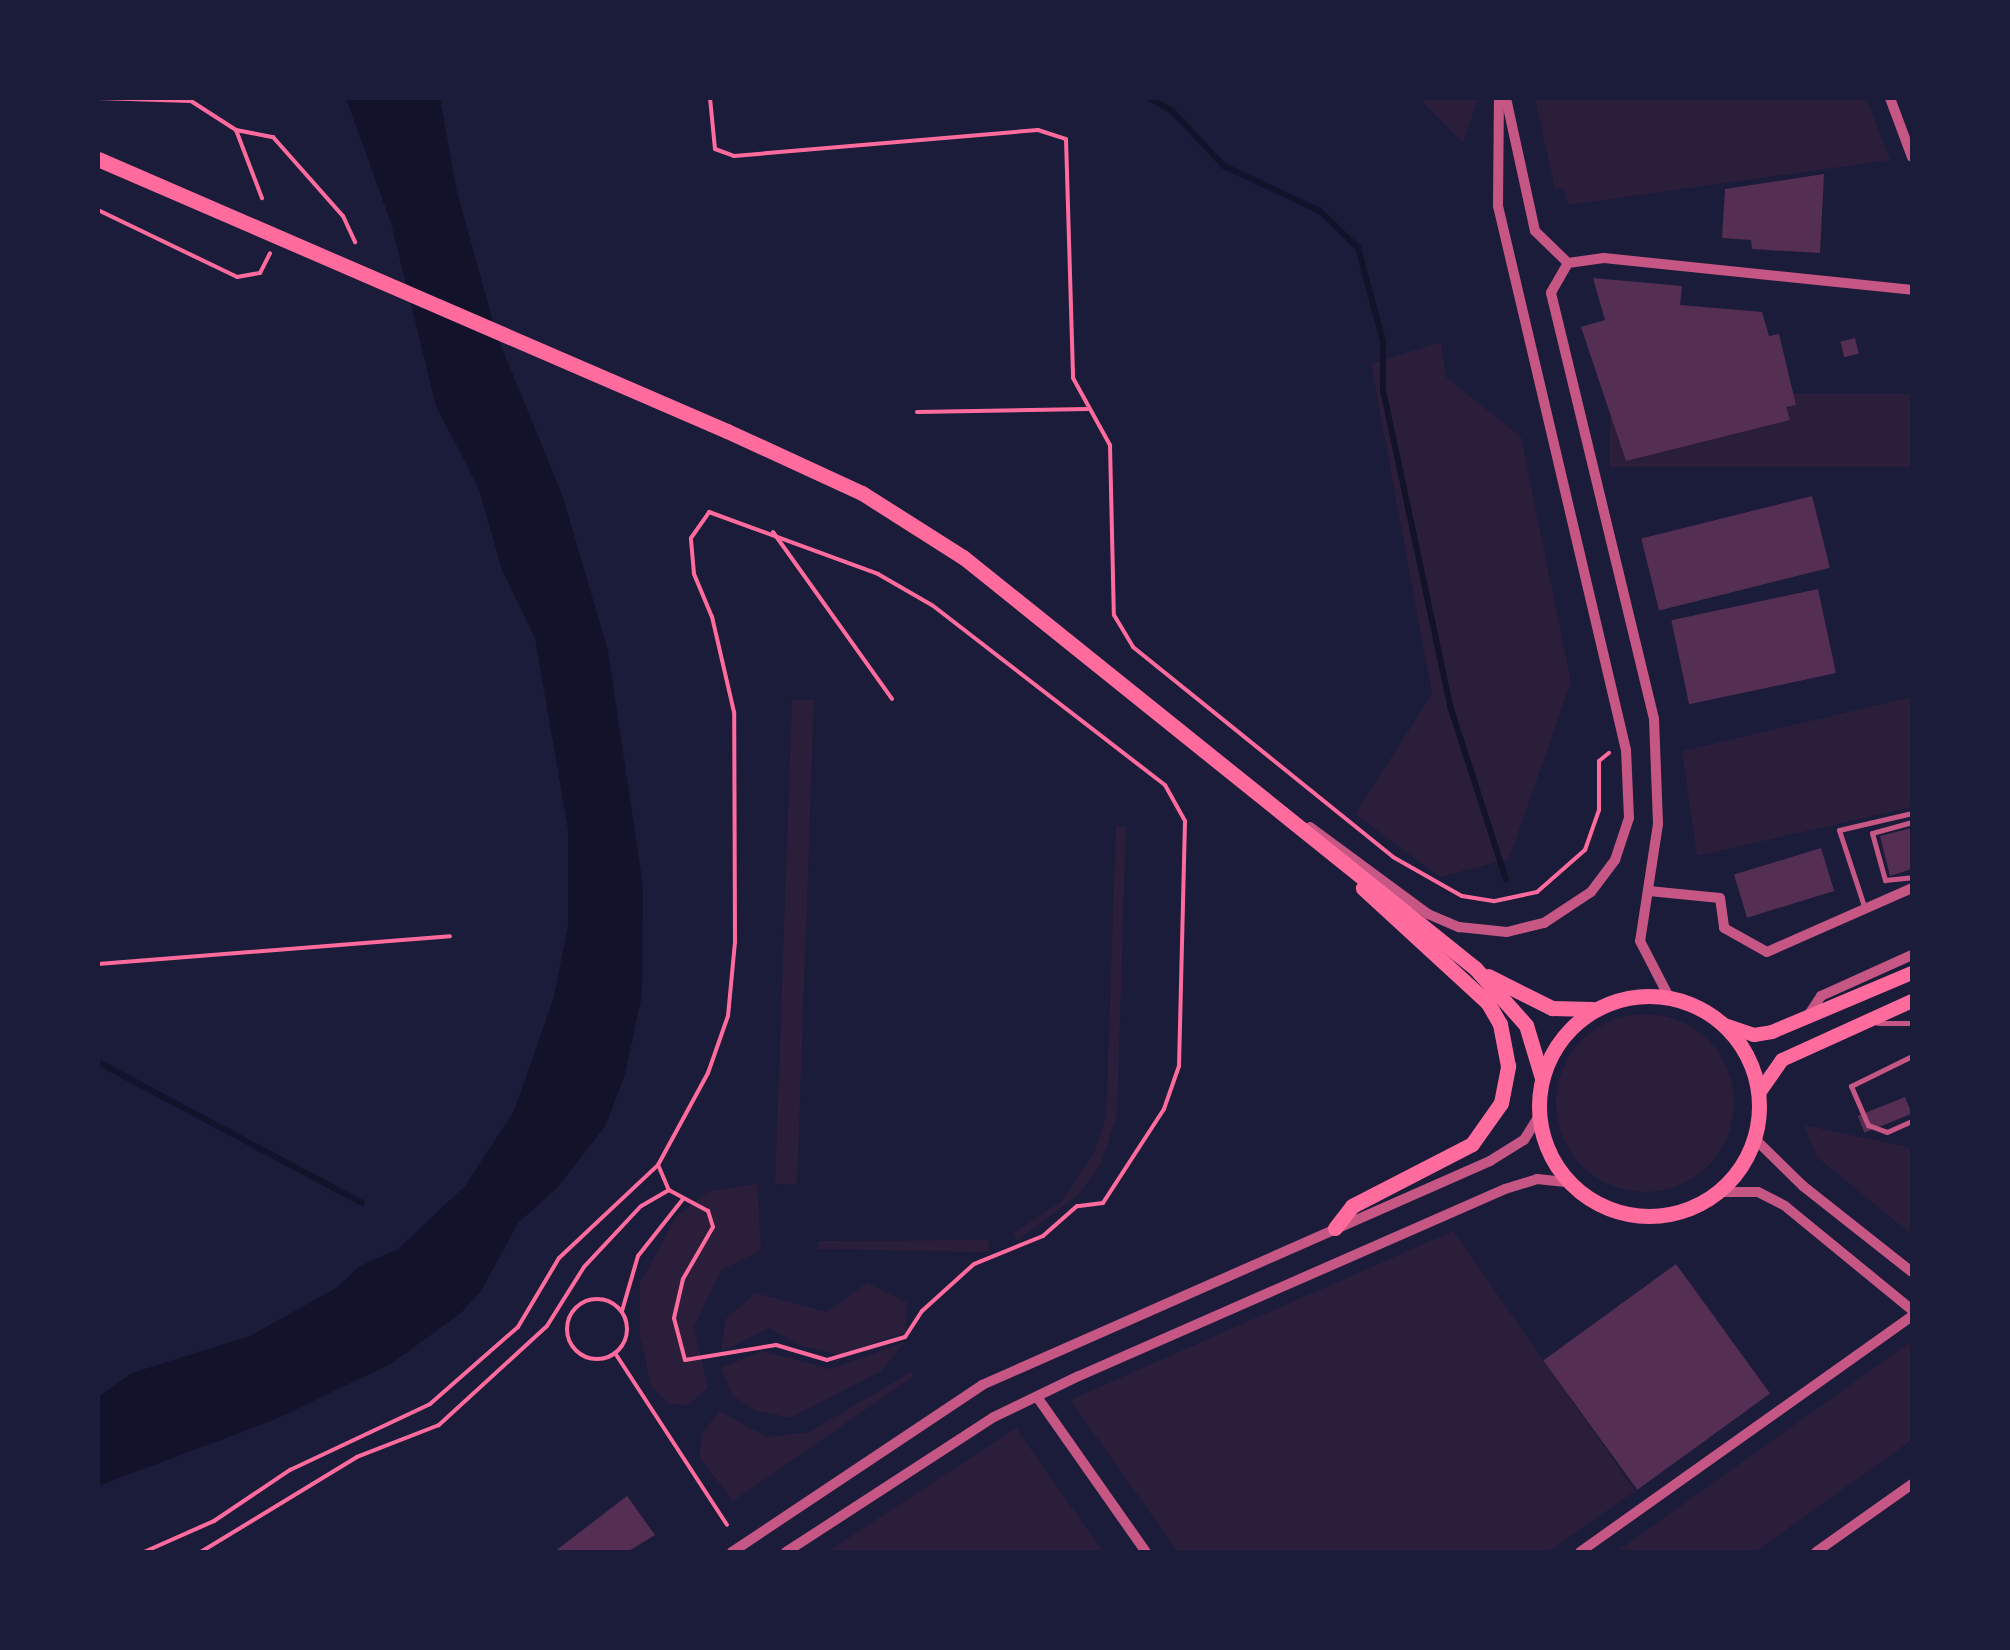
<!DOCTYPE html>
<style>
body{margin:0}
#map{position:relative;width:2010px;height:1650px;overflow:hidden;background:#1b1b3a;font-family:"Noto Sans",sans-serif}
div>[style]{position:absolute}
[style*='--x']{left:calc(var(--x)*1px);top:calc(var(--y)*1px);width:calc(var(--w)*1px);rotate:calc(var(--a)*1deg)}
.green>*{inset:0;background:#2a1e3b;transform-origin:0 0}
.round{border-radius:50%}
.water>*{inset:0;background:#12122b}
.stream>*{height:6px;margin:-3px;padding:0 3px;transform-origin:3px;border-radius:3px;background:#12122b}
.building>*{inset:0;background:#542f53;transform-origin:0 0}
.path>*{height:4px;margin:-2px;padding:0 2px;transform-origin:2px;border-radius:2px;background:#ff6b9d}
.path>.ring{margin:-2px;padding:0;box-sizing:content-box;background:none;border:4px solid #ff6b9d;border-radius:50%}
.service>*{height:5px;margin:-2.5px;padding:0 2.5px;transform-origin:2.5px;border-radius:2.5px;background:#c65784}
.minor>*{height:10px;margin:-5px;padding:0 5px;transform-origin:5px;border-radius:5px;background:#c65784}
.secondary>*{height:14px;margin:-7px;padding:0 7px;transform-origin:7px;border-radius:7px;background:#ff6b9d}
.primary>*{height:15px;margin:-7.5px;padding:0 7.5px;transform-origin:7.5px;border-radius:7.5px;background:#ff6b9d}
.primary>.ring{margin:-7.5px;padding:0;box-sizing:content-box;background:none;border:15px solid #ff6b9d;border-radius:50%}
span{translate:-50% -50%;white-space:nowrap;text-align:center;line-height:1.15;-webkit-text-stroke:9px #1b1b3a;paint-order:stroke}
.frame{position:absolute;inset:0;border:100px solid #1b1b3a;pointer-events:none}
</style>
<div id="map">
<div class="green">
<i style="clip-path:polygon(1419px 98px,1478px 98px,1463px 143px)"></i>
<i style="clip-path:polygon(1535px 98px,1866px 98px,1890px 160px,1568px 205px,1564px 188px,1555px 189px)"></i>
<i style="clip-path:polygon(1441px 342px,1446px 377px,1521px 437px,1571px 682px,1509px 859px,1440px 877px,1355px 814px,1432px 694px,1371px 364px)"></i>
<i style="left:1912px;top:394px;width:73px;height:302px;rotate:90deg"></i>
<i style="clip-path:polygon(1912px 697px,1912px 807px,1697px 856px,1682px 751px)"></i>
<i style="left:814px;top:700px;width:485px;height:22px;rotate:92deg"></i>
<i style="clip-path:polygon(1116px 826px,1126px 827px,1117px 1115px,1101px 1164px,1078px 1195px,1017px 1241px,1014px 1233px,1063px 1200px,1095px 1151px,1106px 1117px)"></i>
<i class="round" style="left:1556px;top:1014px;width:178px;height:178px"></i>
<i style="clip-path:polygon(1804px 1125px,1912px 1148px,1912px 1235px,1817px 1157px)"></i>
<i style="clip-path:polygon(757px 1184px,761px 1250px,721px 1270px,694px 1327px,708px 1388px,688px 1405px,670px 1404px,652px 1388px,640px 1338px,640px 1283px,676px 1217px,709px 1191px)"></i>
<i style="clip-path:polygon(1453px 1231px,1635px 1491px,1548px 1552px,1178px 1552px,1070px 1400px)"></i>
<i style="clip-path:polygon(988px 1240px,990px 1251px,976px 1252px,818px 1249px,819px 1241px)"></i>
<i style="clip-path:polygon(867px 1283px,907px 1303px,906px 1332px,839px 1355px,798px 1345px,770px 1328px,721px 1352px,725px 1320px,755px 1293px,827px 1312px)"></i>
<i style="clip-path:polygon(1912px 1341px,1912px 1440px,1755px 1552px,1616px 1552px)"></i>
<i style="clip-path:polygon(905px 1342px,881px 1371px,790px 1418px,755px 1410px,733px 1396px,721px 1368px,762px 1351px,831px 1369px)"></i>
<i style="clip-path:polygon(911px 1372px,914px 1376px,733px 1501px,699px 1456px,702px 1434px,719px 1411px,767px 1437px,809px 1432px)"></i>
<i style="clip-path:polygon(1016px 1428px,1103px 1552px,827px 1552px)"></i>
</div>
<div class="water">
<i style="clip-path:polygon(346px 98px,440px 98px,456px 188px,497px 336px,563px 497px,608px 651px,643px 886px,642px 995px,625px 1074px,606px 1125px,557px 1188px,518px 1223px,481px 1291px,461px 1313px,392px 1363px,274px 1420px,98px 1486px,98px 1397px,132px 1373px,250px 1336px,336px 1288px,360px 1266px,398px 1249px,465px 1186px,514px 1111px,553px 1000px,568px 927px,568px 829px,535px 638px,502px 570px,479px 489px,436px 406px,391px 223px)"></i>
</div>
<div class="stream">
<i style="--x:1149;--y:98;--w:26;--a:29"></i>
<i style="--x:1172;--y:111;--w:76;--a:46.6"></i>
<i style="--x:1224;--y:166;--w:106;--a:25.1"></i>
<i style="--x:1320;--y:211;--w:53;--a:44.2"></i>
<i style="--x:1358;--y:248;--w:96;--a:75"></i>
<i style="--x:1383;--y:341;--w:49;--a:90"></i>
<i style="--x:1383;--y:390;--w:323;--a:78"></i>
<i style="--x:1450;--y:706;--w:182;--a:72.1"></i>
<i style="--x:98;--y:1062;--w:299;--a:28.1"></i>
</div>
<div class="building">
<i style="clip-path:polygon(1824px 174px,1820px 253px,1752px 249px,1751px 240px,1722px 238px,1725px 189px)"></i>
<i style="clip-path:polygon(1593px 278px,1682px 286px,1680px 305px,1762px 312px,1769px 336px,1779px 334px,1796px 405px,1786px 407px,1790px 420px,1626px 461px,1581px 327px,1605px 320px)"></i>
<i style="left:1855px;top:338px;width:16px;height:15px;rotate:76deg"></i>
<i style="left:1812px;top:496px;width:74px;height:176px;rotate:76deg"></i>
<i style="left:1818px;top:589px;width:86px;height:150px;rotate:78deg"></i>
<i style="clip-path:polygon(1912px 828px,1912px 869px,1890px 876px,1880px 836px)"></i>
<i style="left:1821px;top:848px;width:45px;height:91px;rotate:73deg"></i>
<i style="left:1905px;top:1097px;width:18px;height:51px;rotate:68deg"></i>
<i style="left:1676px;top:1264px;width:160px;height:164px;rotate:54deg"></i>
<i style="clip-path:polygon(627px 1496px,655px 1535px,627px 1552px,554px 1552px)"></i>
</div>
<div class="path">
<i style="--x:98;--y:98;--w:93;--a:1.8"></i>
<i style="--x:191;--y:101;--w:54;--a:32.8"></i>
<i style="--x:236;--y:130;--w:73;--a:69.1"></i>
<i style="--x:710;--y:98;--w:51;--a:84.4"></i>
<i style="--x:715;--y:149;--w:20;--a:20"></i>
<i style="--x:734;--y:156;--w:305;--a:-4.9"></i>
<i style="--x:1038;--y:130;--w:29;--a:18"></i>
<i style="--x:1066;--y:139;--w:239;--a:88.3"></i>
<i style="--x:1073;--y:378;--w:77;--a:61.1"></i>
<i style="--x:1110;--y:445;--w:170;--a:88.7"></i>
<i style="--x:1114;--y:615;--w:37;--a:59"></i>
<i style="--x:1133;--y:647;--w:334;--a:38.9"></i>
<i style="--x:1393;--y:857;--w:79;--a:29.5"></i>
<i style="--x:1462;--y:896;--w:33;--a:9"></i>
<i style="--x:1495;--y:901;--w:43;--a:-12.1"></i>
<i style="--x:1537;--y:892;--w:64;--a:-41.2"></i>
<i style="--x:1585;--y:850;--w:42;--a:-70.7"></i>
<i style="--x:1599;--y:810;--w:49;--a:-90"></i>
<i style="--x:1599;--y:761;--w:13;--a:-39"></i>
<i style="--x:236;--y:130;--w:38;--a:11"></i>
<i style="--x:273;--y:137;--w:106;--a:48.5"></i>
<i style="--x:343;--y:216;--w:29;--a:65"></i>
<i style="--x:98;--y:210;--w:154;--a:25.7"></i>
<i style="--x:237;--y:277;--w:23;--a:-10"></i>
<i style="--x:260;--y:273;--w:22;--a:-63"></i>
<i style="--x:917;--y:412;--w:171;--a:-1"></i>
<i style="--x:773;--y:532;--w:205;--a:54.5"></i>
<i style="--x:98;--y:964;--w:353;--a:-4.5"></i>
<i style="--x:659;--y:1167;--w:25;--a:67"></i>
<i class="ring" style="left:567px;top:1299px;width:56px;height:56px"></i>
<i style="--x:622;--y:1311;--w:57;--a:-73.8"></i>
<i style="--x:638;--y:1256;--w:73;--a:-51.7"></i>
<i style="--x:615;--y:1353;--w:205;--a:56.9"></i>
<i style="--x:144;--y:1552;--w:77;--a:-23.9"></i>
<i style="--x:214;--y:1521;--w:92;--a:-33.9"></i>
<i style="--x:290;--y:1470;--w:155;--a:-25.2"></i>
<i style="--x:430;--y:1404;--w:117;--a:-41.2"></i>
<i style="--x:518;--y:1327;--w:80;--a:-59.3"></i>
<i style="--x:559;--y:1258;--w:136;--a:-43.2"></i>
<i style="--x:658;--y:1165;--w:105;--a:-61.5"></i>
<i style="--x:708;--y:1073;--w:60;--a:-70.7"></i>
<i style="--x:728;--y:1016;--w:74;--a:-84.6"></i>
<i style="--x:735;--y:942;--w:230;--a:-90.2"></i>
<i style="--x:734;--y:712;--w:98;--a:-103"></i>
<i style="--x:712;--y:617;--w:47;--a:-112.7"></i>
<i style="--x:694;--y:574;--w:36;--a:-95"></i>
<i style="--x:691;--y:538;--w:32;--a:-55"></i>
<i style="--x:709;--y:512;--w:180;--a:20.1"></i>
<i style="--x:878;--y:574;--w:62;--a:29.9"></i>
<i style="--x:932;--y:605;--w:294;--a:37.7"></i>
<i style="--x:1165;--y:785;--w:41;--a:60.9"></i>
<i style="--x:1185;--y:821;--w:245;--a:91.4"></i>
<i style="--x:1179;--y:1066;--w:46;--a:109.2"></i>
<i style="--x:1164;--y:1109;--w:112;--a:123"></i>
<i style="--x:1103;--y:1203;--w:26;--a:173"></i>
<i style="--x:1077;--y:1206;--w:45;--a:138.6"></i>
<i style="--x:1043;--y:1236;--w:74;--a:157.9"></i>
<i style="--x:974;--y:1264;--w:70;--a:137.9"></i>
<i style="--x:922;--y:1311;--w:31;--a:123"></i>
<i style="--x:905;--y:1337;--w:81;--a:163.6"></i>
<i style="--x:827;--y:1360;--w:53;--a:-163.6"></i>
<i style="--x:776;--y:1345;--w:92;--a:170.6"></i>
<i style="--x:685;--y:1360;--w:43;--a:-104.7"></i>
<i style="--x:674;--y:1318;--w:40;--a:-77"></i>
<i style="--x:683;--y:1279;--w:60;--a:-60"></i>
<i style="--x:713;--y:1227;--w:17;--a:-107"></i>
<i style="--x:708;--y:1211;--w:44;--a:-151.7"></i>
<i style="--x:669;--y:1190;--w:32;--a:150"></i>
<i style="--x:641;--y:1206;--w:83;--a:133.1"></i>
<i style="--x:584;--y:1267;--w:70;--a:122.1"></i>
<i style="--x:547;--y:1326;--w:147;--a:137.5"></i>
<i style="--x:439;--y:1425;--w:88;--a:158.7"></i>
<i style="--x:357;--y:1457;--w:183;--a:148.7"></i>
</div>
<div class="service">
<i style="--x:1912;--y:822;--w:41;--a:164.6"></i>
<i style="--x:1872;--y:833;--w:49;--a:74.5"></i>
<i style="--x:1885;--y:880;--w:27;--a:-6"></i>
<i style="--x:1864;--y:906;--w:80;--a:-108.2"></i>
<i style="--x:1839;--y:830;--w:75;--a:-13.1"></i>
<i style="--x:1878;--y:1023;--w:34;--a:0"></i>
<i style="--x:1912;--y:1056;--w:68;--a:153.8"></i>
<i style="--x:1851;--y:1086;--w:43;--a:66.4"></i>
<i style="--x:1868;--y:1125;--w:20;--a:20"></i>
<i style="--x:1887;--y:1132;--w:27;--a:-24"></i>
</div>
<div class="minor">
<i style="--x:1506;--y:98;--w:136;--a:77.7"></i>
<i style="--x:1535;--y:231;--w:46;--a:44.1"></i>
<i style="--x:1890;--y:98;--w:63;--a:69.6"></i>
<i style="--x:1568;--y:263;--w:34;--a:120"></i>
<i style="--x:1551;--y:293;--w:438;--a:76.4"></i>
<i style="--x:1654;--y:719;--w:105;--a:87.8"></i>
<i style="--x:1658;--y:824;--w:118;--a:98.7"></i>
<i style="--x:1640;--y:941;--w:63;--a:62.6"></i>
<i style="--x:1568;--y:263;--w:36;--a:-8"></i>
<i style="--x:1604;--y:258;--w:310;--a:5.9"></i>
<i style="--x:1310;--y:827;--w:147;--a:36.4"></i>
<i style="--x:1428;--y:914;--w:34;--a:23"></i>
<i style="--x:1459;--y:927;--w:48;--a:5.9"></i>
<i style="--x:1507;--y:932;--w:38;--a:-14"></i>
<i style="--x:1544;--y:923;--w:56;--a:-33.4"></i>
<i style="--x:1591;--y:892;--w:40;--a:-53"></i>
<i style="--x:1615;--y:860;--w:44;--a:-71.6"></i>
<i style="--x:1629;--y:818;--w:68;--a:-92.5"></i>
<i style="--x:1626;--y:750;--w:559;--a:-103.24"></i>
<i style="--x:1498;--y:206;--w:108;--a:-89.5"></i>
<i style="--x:1649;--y:891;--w:71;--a:5.6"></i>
<i style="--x:1720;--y:898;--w:30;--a:82"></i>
<i style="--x:1724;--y:928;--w:49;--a:29.2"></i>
<i style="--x:1767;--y:952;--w:158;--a:-23.8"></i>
<i style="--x:1808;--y:1016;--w:24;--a:-57"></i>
<i style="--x:1821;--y:996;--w:100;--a:-24.3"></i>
<i style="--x:1755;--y:1139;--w:67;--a:44.4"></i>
<i style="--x:1803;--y:1186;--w:139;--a:38.3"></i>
<i style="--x:1719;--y:1192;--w:39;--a:0"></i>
<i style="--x:1758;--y:1192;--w:30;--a:27"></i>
<i style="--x:1785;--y:1206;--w:164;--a:39.3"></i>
<i style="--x:1037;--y:1397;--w:189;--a:54.9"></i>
<i style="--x:732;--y:1552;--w:301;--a:-33.7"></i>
<i style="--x:982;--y:1385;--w:555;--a:-23.79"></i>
<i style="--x:1490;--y:1161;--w:40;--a:-32"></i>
<i style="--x:1524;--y:1140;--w:26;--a:-58"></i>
<i style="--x:786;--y:1552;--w:248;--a:-33"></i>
<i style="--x:994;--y:1417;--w:94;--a:-25.8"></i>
<i style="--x:1079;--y:1376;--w:465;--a:-23.7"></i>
<i style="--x:1505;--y:1189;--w:34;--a:-17"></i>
<i style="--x:1537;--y:1179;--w:31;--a:6"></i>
<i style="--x:1580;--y:1552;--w:407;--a:-35.4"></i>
<i style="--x:1816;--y:1552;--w:118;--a:-35.3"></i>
</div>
<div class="secondary">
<i style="--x:1725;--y:1025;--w:31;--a:19"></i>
<i style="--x:1754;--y:1035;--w:18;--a:-9"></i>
<i style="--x:1772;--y:1032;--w:152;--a:-22.9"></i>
<i style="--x:1759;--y:1093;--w:40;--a:-55.1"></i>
<i style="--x:1782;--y:1060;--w:143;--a:-24.4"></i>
</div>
<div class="primary">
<i style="--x:98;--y:159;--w:685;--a:23.39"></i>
<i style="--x:727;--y:431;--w:149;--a:24.7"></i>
<i style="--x:862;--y:493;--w:120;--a:32.4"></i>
<i style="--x:963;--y:557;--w:657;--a:38.76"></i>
<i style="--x:1475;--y:968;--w:76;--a:48.2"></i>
<i style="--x:1526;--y:1025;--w:55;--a:73.2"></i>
<i style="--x:1488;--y:976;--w:72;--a:26.6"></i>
<i style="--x:1552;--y:1008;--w:40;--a:1.4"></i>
<i class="ring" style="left:1539px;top:996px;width:205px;height:205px"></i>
<i style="--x:1335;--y:1228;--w:28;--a:-52"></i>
<i style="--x:1352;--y:1206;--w:135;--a:-27.3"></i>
<i style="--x:1472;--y:1144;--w:50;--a:-54.7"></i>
<i style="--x:1501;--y:1103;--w:38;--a:-79"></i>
<i style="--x:1508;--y:1066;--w:43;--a:-100.8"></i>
<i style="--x:1500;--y:1024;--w:24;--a:-120"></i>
<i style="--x:1488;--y:1003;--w:170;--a:-137.4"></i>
</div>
<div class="frame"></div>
</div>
